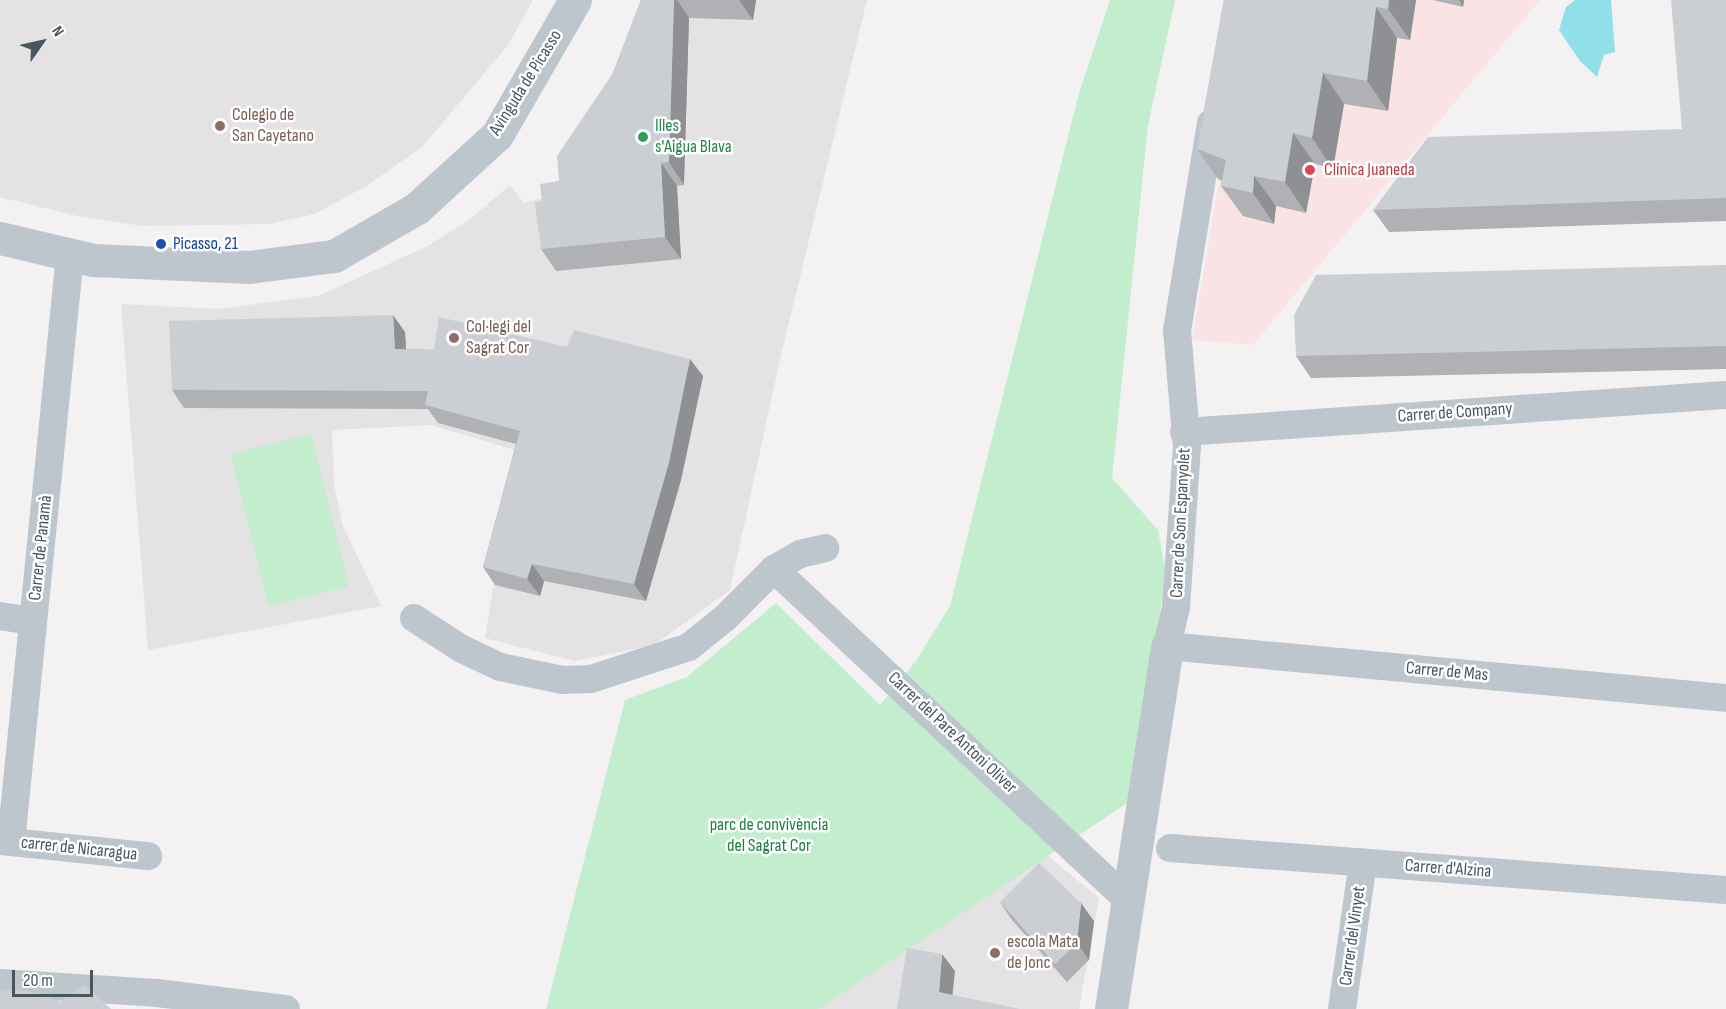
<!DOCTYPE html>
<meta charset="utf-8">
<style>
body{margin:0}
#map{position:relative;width:1726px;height:1009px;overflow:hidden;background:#f3f1f1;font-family:"Sofia Sans Condensed",sans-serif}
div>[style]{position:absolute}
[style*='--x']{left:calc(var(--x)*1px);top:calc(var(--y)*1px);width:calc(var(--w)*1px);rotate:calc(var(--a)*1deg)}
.education>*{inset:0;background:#e4e2e3}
.medical>*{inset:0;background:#fae3e4}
.green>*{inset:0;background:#c2eece;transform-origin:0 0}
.water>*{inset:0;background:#91e0e9}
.minor>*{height:28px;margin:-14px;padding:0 14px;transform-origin:14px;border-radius:14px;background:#bdc6cd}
.tertiary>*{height:33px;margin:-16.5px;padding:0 16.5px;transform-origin:16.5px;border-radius:16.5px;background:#bdc6cd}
.wall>*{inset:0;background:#afb1b5}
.shaded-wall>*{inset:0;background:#8e9094}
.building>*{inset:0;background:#cbced3}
.dots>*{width:16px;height:16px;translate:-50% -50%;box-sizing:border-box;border:3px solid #fff;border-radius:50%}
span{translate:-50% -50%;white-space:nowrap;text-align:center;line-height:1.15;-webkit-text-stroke:5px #fff;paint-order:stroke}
.street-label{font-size:18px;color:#49565e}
.education-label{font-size:18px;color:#785e54}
.left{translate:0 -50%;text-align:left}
.leisure-label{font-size:18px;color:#27864d}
.health-label{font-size:18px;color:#be3a42}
.transit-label{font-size:18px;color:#164399}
.park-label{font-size:18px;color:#1b7e42}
.north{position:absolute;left:12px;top:12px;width:60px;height:60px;-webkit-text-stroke:4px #fff;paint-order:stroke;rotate:56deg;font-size:16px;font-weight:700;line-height:24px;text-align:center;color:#49565e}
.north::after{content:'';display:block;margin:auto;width:21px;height:27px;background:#49565e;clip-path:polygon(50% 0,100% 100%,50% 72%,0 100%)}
.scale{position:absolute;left:12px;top:970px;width:81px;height:27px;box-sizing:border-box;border:3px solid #49565e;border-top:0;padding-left:8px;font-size:18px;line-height:21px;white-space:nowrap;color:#49565e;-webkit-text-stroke:4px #fff;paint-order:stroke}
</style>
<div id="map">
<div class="education">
<i style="clip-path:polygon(0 0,533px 0,508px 45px,422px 147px,368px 185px,315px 214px,268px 224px,143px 226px,77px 216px,0 197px)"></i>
<i style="clip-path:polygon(756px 0,867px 0,778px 368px,730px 590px,654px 645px,575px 661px,485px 638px,515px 450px,431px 425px,332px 430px,334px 485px,343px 526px,381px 606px,148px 650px,121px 304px,217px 309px,318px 296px,426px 247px,469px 220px,510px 185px,524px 203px,560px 193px,681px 259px,677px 186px,685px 184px,689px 18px,753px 20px)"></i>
<i style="clip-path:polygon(1047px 855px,1099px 898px,1079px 1009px,819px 1009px)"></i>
</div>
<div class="medical">
<i style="clip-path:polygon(1250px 0,1540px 0,1253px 345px,1192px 340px)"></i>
</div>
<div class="green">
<i style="clip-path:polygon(1110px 0,1175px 0,1148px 125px,1112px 478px,1158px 530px,1166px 574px,1130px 801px,819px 1009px,546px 1009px,625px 700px,687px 677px,776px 603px,880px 705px,916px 661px,950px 606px,1079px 93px)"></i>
<i style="left:311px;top:434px;width:157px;height:83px;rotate:76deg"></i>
</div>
<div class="water">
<i style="clip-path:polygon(1575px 0,1611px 0,1615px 52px,1604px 55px,1597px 77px,1580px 61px,1559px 30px,1566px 7px)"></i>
</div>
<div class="minor">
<i style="--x:1211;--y:123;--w:210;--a:99.3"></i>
<i style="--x:1177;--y:330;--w:116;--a:85.1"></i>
<i style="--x:1187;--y:446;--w:161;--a:93.9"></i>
<i style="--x:1176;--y:607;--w:40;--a:103"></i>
<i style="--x:1167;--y:646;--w:561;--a:5.31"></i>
<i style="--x:1184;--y:432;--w:543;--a:-3.91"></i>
<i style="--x:774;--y:569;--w:485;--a:43.1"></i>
<i style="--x:0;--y:616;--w:33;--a:9"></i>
<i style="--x:414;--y:618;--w:57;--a:32.9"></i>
<i style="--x:462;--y:649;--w:42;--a:25.3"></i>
<i style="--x:500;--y:667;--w:64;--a:11.7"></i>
<i style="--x:563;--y:680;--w:28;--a:-2"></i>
<i style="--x:591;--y:679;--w:103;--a:-18.1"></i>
<i style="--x:689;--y:647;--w:46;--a:-38.9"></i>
<i style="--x:725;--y:618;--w:69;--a:-45"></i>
<i style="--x:774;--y:569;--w:30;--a:-30"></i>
<i style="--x:800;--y:554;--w:26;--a:-13"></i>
<i style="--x:0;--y:841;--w:149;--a:5.8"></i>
<i style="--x:11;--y:842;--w:590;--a:-84.26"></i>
<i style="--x:1170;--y:848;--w:558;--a:4.32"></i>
<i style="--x:0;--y:983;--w:157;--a:3.6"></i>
<i style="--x:157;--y:993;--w:130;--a:7.1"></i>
<i style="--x:1342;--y:1009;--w:148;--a:-81.9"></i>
</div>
<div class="tertiary">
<i style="--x:0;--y:238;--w:96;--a:13.3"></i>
<i style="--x:93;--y:260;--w:156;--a:2.6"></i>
<i style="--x:249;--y:267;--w:86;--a:-7.4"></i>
<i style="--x:334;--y:256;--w:96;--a:-30"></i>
<i style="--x:417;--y:208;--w:108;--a:-42.4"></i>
<i style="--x:497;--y:135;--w:156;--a:-60"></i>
<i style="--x:1111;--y:1009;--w:367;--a:-81.2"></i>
</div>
<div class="wall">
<i style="clip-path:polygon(641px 0,756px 0,753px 20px,689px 18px,684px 185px,677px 186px,681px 259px,556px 271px,541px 249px,542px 201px,559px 181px,613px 73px)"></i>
<i style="clip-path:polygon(1224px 0,1416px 0,1410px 40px,1397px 38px,1388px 111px,1344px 104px,1333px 169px,1315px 164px,1306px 213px,1276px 206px,1274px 224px,1243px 216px,1221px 186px,1222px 181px,1218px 179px,1197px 149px)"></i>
<i style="clip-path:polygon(1433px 0,1464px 0,1463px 7px)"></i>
<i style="clip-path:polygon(1726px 0,1726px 221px,1389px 232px,1373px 210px,1682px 129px)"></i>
<i style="clip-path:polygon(1726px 265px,1726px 369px,1311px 378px,1296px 356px)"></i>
<i style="clip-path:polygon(405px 332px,406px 349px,434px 350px,567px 347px,703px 376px,681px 480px,646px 601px,544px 581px,540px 596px,495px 585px,483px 567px,516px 444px,438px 423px,428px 409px,184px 408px,172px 390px)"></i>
<i style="clip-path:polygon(1000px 902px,1094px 921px,1089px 960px,1067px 982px,1012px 920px)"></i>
</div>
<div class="shaded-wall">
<i style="clip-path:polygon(674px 0,677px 0,689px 18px,684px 185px,669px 162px)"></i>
<i style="clip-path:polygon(739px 0,756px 0,753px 20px)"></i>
<i style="clip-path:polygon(1389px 0,1416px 0,1410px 40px,1388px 9px)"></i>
<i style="clip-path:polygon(1459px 0,1464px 0,1463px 7px)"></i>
<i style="clip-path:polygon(1376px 7px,1397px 38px,1388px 111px,1367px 81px)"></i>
<i style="clip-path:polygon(1323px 73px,1344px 104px,1333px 169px,1312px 138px)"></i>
<i style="clip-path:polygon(1293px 133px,1315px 164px,1306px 213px,1285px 182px)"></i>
<i style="clip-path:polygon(661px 163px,677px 186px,681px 259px,665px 237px)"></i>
<i style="clip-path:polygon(1254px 176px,1276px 206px,1274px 224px,1253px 193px)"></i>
<i style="clip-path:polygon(393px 315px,405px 332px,407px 366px,395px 349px)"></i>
<i style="clip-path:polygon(690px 359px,703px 376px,681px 480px,646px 601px,634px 584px)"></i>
<i style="clip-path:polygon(532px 564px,544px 581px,540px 596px,527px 579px)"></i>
<i style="clip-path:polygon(1081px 903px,1094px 921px,1089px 960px,1077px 943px)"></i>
<i style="clip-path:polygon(942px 954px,955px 971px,951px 1009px,939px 992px)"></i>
</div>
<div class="building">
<i style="clip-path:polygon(641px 0,674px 0,669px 162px,661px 163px,665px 237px,541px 249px,535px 203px,542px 201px,540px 184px,559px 181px,557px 156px,613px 73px)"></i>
<i style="clip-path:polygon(1224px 0,1389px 0,1388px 9px,1376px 7px,1367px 81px,1323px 73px,1312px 138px,1293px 133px,1285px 182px,1254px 176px,1253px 193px,1221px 186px,1226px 160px,1197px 149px)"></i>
<i style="clip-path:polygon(1671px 0,1726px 0,1726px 198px,1373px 210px,1428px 137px,1682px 129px)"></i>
<i style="clip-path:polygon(1726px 265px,1726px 346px,1296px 356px,1294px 315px,1316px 275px)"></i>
<i style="clip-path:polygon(393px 315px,395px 349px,434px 350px,439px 317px,567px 347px,574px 330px,690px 359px,669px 463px,634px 584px,532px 564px,527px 579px,483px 567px,520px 431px,425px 405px,428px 391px,172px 390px,169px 321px)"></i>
<i style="clip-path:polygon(1039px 863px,1081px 903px,1077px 943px,1055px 964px,1000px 902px)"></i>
<i style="clip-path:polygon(907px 948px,942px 954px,939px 992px,1020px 1009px,897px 1009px)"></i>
<i style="clip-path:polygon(85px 985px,111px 1009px,0 1009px,0 992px,12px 989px,39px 993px,60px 1002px)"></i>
</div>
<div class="dots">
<i style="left:220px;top:126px;background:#8d6e63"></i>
<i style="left:643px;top:137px;background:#2e9e5b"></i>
<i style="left:1310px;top:170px;background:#e0444e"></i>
<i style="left:161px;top:244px;background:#1a4fb4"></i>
<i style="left:454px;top:338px;background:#8d6e63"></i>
<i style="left:995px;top:953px;background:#8d6e63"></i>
</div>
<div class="street-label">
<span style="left:526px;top:83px;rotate:-58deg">Avinguda de Picasso</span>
<span style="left:1455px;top:413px;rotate:-4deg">Carrer de Company</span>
<span style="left:1181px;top:523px;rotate:-87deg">Carrer de Son Espanyolet</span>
<span style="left:41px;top:548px;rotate:-84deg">Carrer de Panamà</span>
<span style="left:1447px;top:672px;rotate:5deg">Carrer de Mas</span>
<span style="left:952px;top:733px;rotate:43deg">Carrer del Pare Antoni Oliver</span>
<span style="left:79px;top:849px;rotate:6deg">carrer de Nicaragua</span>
<span style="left:1448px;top:869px;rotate:4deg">Carrer d'Alzina</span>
<span style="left:1353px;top:936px;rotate:-82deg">Carrer del Vinyet</span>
</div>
<div class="education-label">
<span class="left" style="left:232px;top:126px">Colegio de<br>San Cayetano</span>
<span class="left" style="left:466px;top:338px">Col·legi del<br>Sagrat Cor</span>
<span class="left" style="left:1007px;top:953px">escola Mata<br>de Jonc</span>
</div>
<div class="leisure-label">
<span class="left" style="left:655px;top:137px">Illes<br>s'Aigua Blava</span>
</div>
<div class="health-label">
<span class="left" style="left:1324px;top:170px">Clínica Juaneda</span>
</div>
<div class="transit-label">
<span class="left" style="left:173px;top:244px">Picasso, 21</span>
</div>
<div class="park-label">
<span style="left:769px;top:836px">parc de convivència<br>del Sagrat Cor</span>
</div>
<div class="north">N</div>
<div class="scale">20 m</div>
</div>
